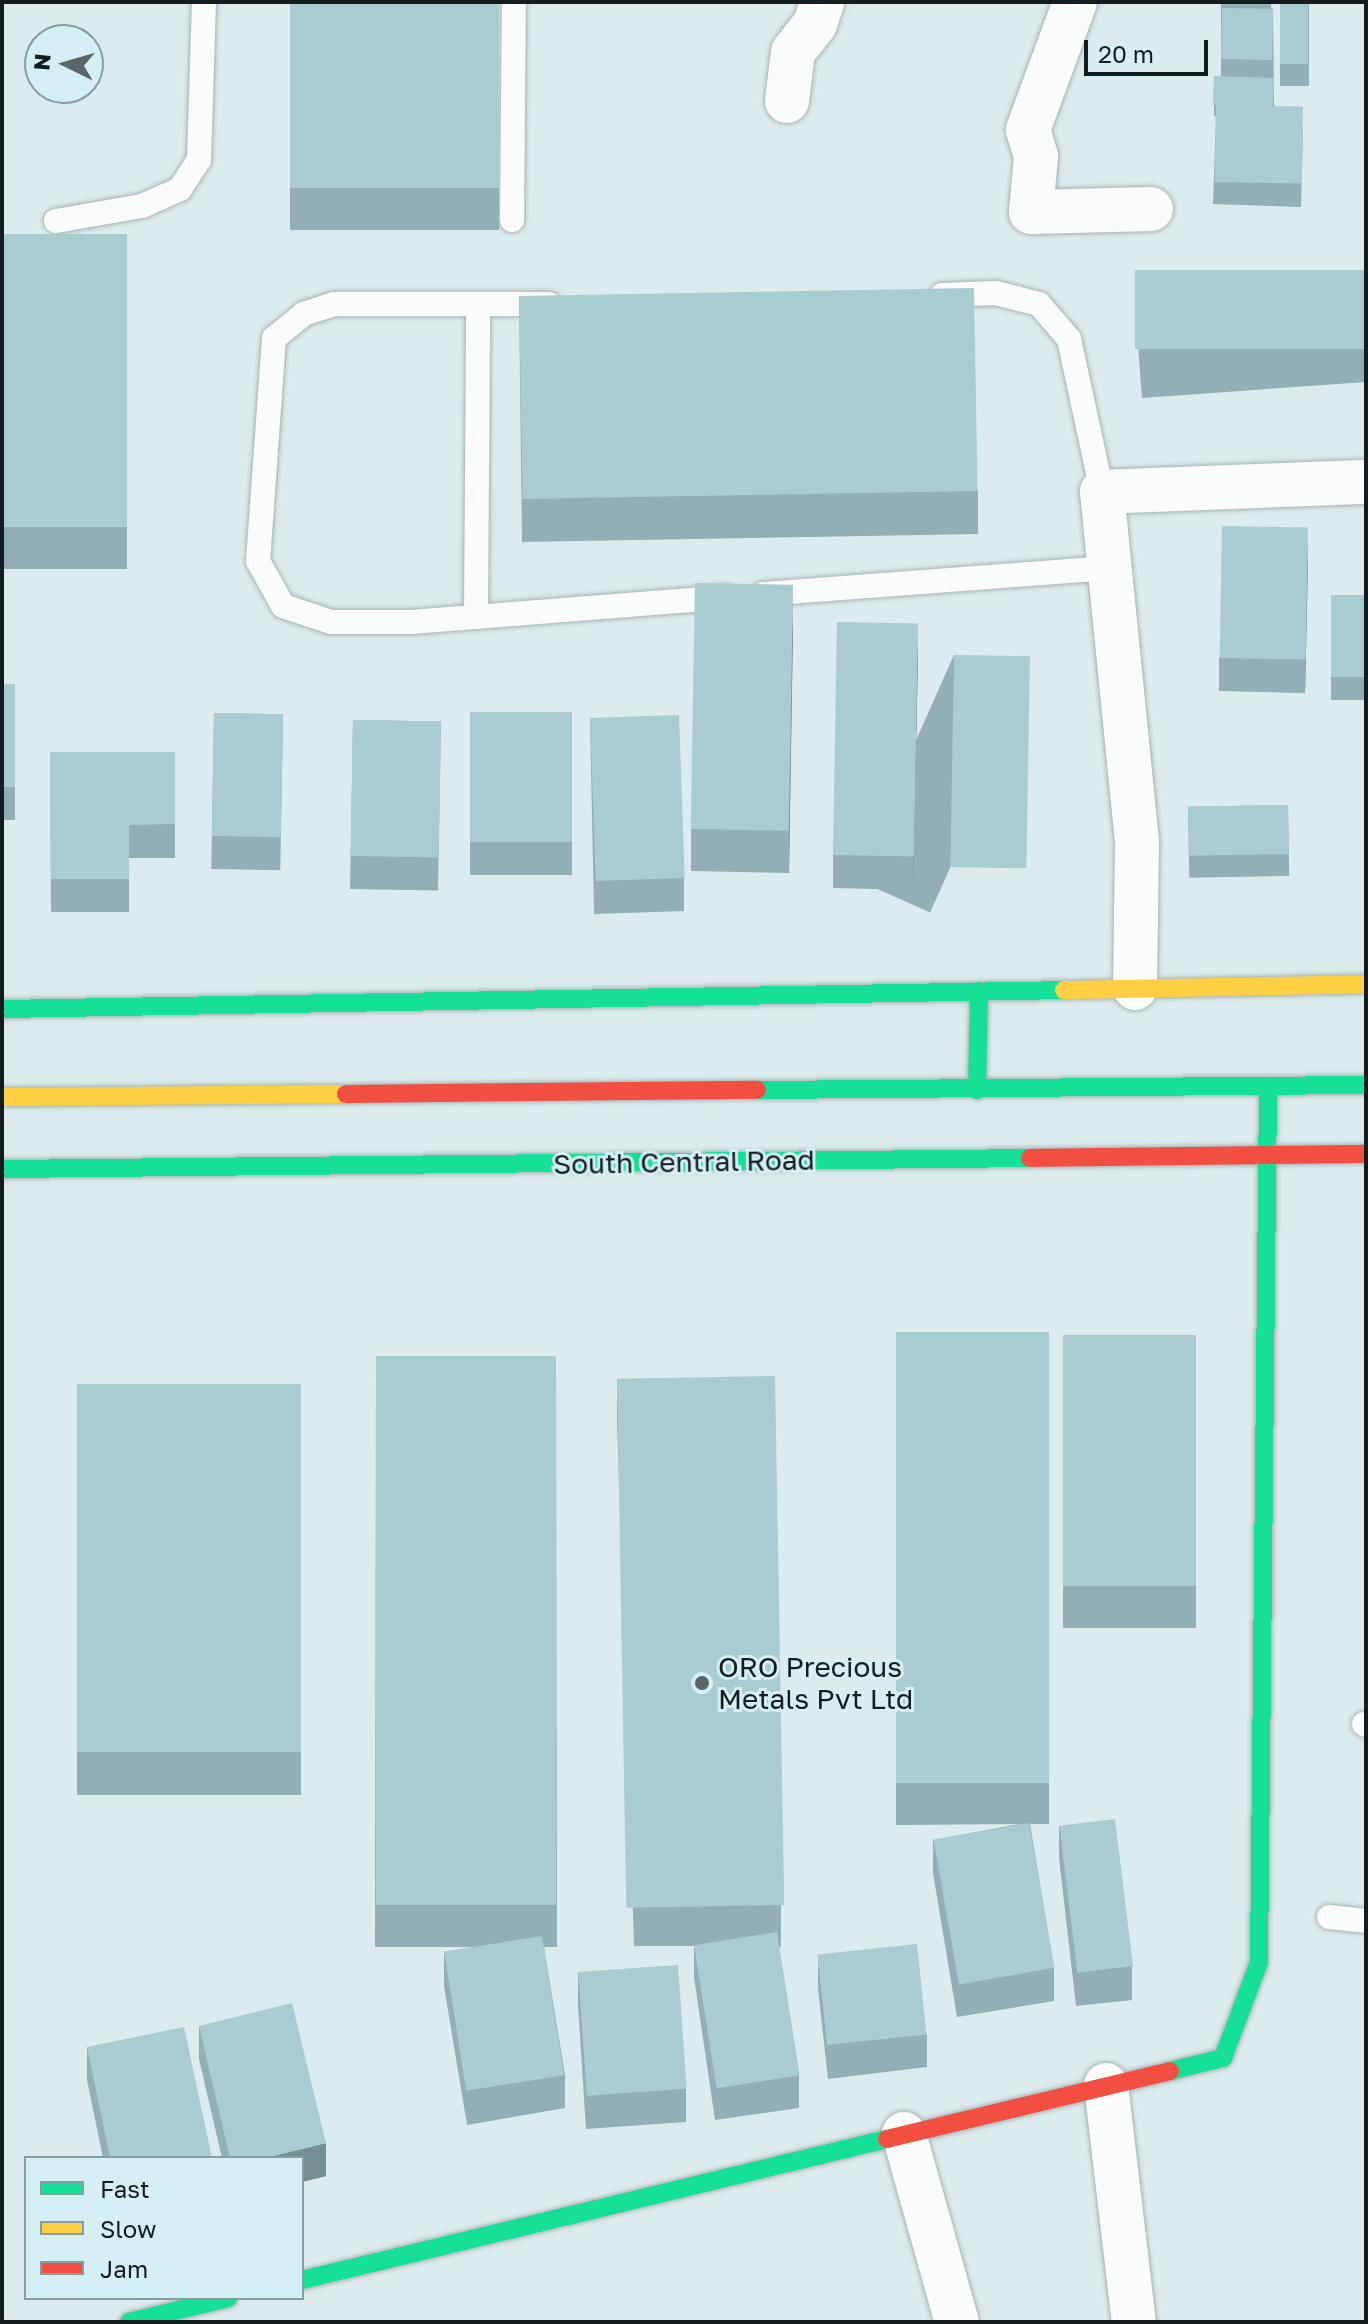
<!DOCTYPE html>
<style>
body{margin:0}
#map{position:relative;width:1368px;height:2324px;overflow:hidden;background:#dcebed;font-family:"Golos Text",sans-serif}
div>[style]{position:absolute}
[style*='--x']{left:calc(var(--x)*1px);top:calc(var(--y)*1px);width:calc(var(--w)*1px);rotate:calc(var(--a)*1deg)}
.roads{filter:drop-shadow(0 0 2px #a8b4b5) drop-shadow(0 0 2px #a8b4b5)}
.lane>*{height:24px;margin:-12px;padding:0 12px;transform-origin:12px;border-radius:12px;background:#fafcfc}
.street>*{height:44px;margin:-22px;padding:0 22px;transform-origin:22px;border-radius:22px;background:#fafcfc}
.fast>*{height:18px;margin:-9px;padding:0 9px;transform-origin:9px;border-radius:9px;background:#16e098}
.slow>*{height:18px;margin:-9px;padding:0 9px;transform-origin:9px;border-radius:9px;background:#ffcf43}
.jam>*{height:18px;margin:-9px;padding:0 9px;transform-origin:9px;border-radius:9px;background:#f24e42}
.wall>*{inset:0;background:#91afb4;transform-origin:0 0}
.shaded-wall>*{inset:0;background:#768f92}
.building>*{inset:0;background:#a9ccd1;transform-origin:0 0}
.dots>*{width:22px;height:22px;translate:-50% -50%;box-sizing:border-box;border:4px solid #d4f0f5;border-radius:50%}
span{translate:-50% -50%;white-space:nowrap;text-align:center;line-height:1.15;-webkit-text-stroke:6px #d4f0f5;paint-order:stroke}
.street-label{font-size:28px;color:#131d1f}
.poi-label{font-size:28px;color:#131d1f}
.left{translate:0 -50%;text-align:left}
.frame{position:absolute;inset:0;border:4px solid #131d1f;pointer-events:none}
.legend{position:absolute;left:24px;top:2156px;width:280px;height:144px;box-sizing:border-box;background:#d4f0f5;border:2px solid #879c9f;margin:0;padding:10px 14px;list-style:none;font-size:24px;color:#131d1f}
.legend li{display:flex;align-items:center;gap:16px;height:40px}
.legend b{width:40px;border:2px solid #879c9f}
.north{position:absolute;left:24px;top:24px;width:80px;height:80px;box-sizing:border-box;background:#d4f0f5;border:2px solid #879c9f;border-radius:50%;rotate:275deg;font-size:22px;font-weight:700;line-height:32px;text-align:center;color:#131d1f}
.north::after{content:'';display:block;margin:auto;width:28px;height:36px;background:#596567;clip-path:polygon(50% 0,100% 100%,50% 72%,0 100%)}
.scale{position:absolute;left:1084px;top:40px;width:124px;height:36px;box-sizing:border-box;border:4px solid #131d1f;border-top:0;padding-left:10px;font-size:24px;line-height:28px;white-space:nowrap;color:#131d1f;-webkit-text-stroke:6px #d4f0f5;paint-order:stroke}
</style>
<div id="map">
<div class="roads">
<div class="lane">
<i style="--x:512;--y:220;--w:218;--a:-89.5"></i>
<i style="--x:56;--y:221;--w:87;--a:-9.9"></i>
<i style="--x:142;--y:206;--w:42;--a:-24.1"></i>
<i style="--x:180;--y:189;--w:35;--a:-57"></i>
<i style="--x:199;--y:160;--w:158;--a:-88.2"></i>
<i style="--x:942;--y:295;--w:54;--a:-2.1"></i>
<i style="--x:996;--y:293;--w:44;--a:14.3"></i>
<i style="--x:1039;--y:304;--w:46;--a:49.4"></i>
<i style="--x:1069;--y:339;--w:157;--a:77.8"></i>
<i style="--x:549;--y:304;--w:215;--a:180"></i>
<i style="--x:334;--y:304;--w:32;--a:162"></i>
<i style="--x:304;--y:314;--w:38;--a:141"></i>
<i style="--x:274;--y:338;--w:224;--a:94.1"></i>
<i style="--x:258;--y:561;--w:51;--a:60.9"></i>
<i style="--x:283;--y:606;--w:51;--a:18.4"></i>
<i style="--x:331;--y:622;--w:80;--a:0"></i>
<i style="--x:411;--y:622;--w:316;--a:-4.5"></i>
<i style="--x:763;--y:594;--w:348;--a:-4.3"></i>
<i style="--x:476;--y:617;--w:313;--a:-89.6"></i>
<i style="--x:1364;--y:1724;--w:2;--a:27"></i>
<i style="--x:1329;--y:1917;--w:37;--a:6"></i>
</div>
<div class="street">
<i style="--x:1075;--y:2;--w:136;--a:110.2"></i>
<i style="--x:1028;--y:130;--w:27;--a:73"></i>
<i style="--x:1036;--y:156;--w:56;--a:95.1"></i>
<i style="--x:1031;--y:212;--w:120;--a:-1.4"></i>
<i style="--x:787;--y:101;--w:49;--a:-83"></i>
<i style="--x:793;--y:52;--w:36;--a:-52"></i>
<i style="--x:815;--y:24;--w:23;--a:-72"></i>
<i style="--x:1135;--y:988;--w:146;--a:-89.2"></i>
<i style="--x:1137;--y:842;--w:352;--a:-95.7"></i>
<i style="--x:1102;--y:492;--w:264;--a:-2.2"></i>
<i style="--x:1106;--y:2085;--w:239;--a:83.3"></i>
<i style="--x:904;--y:2134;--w:195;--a:74.3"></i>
</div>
<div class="fast">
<i style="--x:2;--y:1009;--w:1062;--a:-1.02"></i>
<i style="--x:757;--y:1090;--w:609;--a:-0.47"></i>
<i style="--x:977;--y:1090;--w:99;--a:-88.8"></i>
<i style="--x:2;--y:1169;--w:1028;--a:-0.61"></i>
<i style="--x:1170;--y:2071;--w:55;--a:-13.8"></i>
<i style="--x:1223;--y:2058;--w:103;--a:-69.4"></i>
<i style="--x:1259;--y:1962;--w:875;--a:-89.41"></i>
<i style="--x:302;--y:2280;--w:602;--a:-13.55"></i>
<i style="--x:129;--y:2322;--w:102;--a:-13.6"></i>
</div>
<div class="slow">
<i style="--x:1064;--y:990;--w:302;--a:-1.1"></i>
<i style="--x:2;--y:1097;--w:344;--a:-0.5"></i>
</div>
<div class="jam">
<i style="--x:346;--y:1094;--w:411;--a:-0.6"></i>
<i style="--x:1030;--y:1158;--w:336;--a:-0.7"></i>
<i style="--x:887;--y:2139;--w:291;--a:-13.5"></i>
</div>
</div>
<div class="wall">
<i style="left:290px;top:2px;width:209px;height:228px"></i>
<i style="clip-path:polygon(1221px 2px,1271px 2px,1271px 8px,1273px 9px,1274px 107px,1303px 130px,1301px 207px,1213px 204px,1216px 117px,1214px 116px,1214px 76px,1221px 76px)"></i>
<i style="left:1280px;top:2px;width:29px;height:84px"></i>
<i style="left:2px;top:234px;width:125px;height:335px"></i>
<i style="clip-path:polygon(1366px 270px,1366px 382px,1142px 398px,1136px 320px,1136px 287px)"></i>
<i style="clip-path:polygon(519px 297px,978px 491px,978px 534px,522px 542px)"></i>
<i style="clip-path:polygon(1308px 561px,1305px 693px,1219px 691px,1219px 658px)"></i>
<i style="left:1366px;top:595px;width:105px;height:35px;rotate:90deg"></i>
<i style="clip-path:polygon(793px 627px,789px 873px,691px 871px,691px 829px)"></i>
<i style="left:954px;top:655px;width:83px;height:245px;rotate:24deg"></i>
<i style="clip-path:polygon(918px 656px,913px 890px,833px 888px,833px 855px)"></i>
<i style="left:2px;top:684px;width:13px;height:136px"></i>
<i style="left:470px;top:712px;width:102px;height:163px"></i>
<i style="left:214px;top:713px;width:69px;height:156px;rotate:1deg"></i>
<i style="clip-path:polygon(590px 717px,684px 878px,684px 911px,594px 914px)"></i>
<i style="left:353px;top:720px;width:88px;height:169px;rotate:1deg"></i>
<i style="clip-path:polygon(50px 752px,175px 752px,175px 858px,129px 858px,129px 912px,51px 912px)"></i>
<i style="left:1288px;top:805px;width:71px;height:100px;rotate:89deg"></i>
<i style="clip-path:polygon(896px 1332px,1049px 1333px,1049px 1824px,1030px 1824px,1054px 1968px,1054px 2001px,957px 2017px,933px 1873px,933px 1840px,1020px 1824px,896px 1825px)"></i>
<i style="left:1063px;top:1335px;width:133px;height:293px"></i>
<i style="clip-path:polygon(376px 1356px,556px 1356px,557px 1947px,544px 1947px,565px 2075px,565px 2108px,467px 2125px,444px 1986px,444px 1953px,481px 1947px,375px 1947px)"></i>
<i style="clip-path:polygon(617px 1379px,781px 1905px,781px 1947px,779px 1947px,799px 2075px,799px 2108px,715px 2120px,694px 1977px,694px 1946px,634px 1946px,617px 1421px)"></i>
<i style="left:77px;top:1384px;width:224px;height:411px"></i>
<i style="clip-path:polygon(1059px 1825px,1132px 1966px,1132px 2000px,1076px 2006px,1059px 1858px)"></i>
<i style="clip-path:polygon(818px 1956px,927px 2034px,927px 2067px,828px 2079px,818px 1989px)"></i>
<i style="clip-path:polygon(578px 1972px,686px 2089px,686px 2122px,586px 2129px,578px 2005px)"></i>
<i style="clip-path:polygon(199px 2026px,326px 2176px,302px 2182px,302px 2158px,222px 2158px,199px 2059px)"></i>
<i style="clip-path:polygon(87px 2047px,212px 2158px,103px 2158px,87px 2080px)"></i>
</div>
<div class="shaded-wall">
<i style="clip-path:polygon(1308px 528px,1308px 561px,1305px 693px,1305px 660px)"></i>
<i style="clip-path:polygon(793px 584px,793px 627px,789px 873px,789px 831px)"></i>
<i style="clip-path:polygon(918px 623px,918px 656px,913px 890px,913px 856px)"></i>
<i style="clip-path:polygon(326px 2143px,326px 2176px,302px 2182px,302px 2158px,266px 2158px)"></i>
</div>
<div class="building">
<i style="left:290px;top:2px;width:209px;height:186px"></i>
<i style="left:1280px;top:2px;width:28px;height:62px"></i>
<i style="left:1222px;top:8px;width:51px;height:51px;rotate:1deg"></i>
<i style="left:1214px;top:76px;width:60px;height:29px;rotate:2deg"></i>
<i style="left:1216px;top:105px;width:87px;height:77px;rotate:1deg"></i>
<i style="left:2px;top:234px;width:125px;height:293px"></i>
<i style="left:1366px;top:270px;width:79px;height:231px;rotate:90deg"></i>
<i style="left:974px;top:288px;width:203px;height:455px;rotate:89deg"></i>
<i style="left:1222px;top:526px;width:86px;height:132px;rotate:1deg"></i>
<i style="left:695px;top:583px;width:98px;height:246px;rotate:1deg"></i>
<i style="left:1366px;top:595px;width:82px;height:35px;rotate:90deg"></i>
<i style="left:837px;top:622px;width:81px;height:233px;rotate:1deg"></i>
<i style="left:954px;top:655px;width:76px;height:212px;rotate:1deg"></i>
<i style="left:2px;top:684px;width:13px;height:103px"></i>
<i style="left:470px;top:712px;width:102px;height:130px"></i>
<i style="left:214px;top:713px;width:69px;height:123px;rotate:1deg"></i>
<i style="left:679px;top:715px;width:163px;height:89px;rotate:88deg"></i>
<i style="left:353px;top:720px;width:88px;height:136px;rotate:1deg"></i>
<i style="clip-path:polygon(50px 752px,175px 752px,175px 824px,129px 825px,129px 879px,51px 879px)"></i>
<i style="left:1288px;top:805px;width:49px;height:100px;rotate:89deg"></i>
<i style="left:896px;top:1332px;width:153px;height:451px"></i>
<i style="left:1063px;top:1335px;width:133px;height:251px"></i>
<i style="left:376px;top:1356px;width:180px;height:549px"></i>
<i style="left:775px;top:1376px;width:529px;height:158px;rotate:89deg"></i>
<i style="left:77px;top:1384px;width:224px;height:368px"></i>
<i style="left:1115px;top:1819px;width:148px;height:56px;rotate:83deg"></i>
<i style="left:1029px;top:1823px;width:147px;height:97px;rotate:80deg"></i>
<i style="left:777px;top:1932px;width:145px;height:84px;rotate:81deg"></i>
<i style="left:542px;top:1936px;width:141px;height:99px;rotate:81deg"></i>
<i style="left:917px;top:1944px;width:91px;height:100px;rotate:84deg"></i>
<i style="left:678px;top:1965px;width:124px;height:100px;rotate:86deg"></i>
<i style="clip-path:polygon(292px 2003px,326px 2143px,266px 2158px,230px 2158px,199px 2026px)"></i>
<i style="clip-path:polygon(184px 2027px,212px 2158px,110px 2158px,87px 2047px)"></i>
</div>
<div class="dots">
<i style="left:702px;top:1683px;background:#596567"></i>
</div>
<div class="street-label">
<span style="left:684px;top:1162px;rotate:-1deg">South Central Road</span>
</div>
<div class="poi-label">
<span class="left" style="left:718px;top:1683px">ORO Precious<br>Metals Pvt Ltd</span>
</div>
<div class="frame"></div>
<ul class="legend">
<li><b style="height:10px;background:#16e098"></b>Fast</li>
<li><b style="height:10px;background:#ffcf43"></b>Slow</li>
<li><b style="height:10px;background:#f24e42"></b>Jam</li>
</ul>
<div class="north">N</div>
<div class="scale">20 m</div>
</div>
